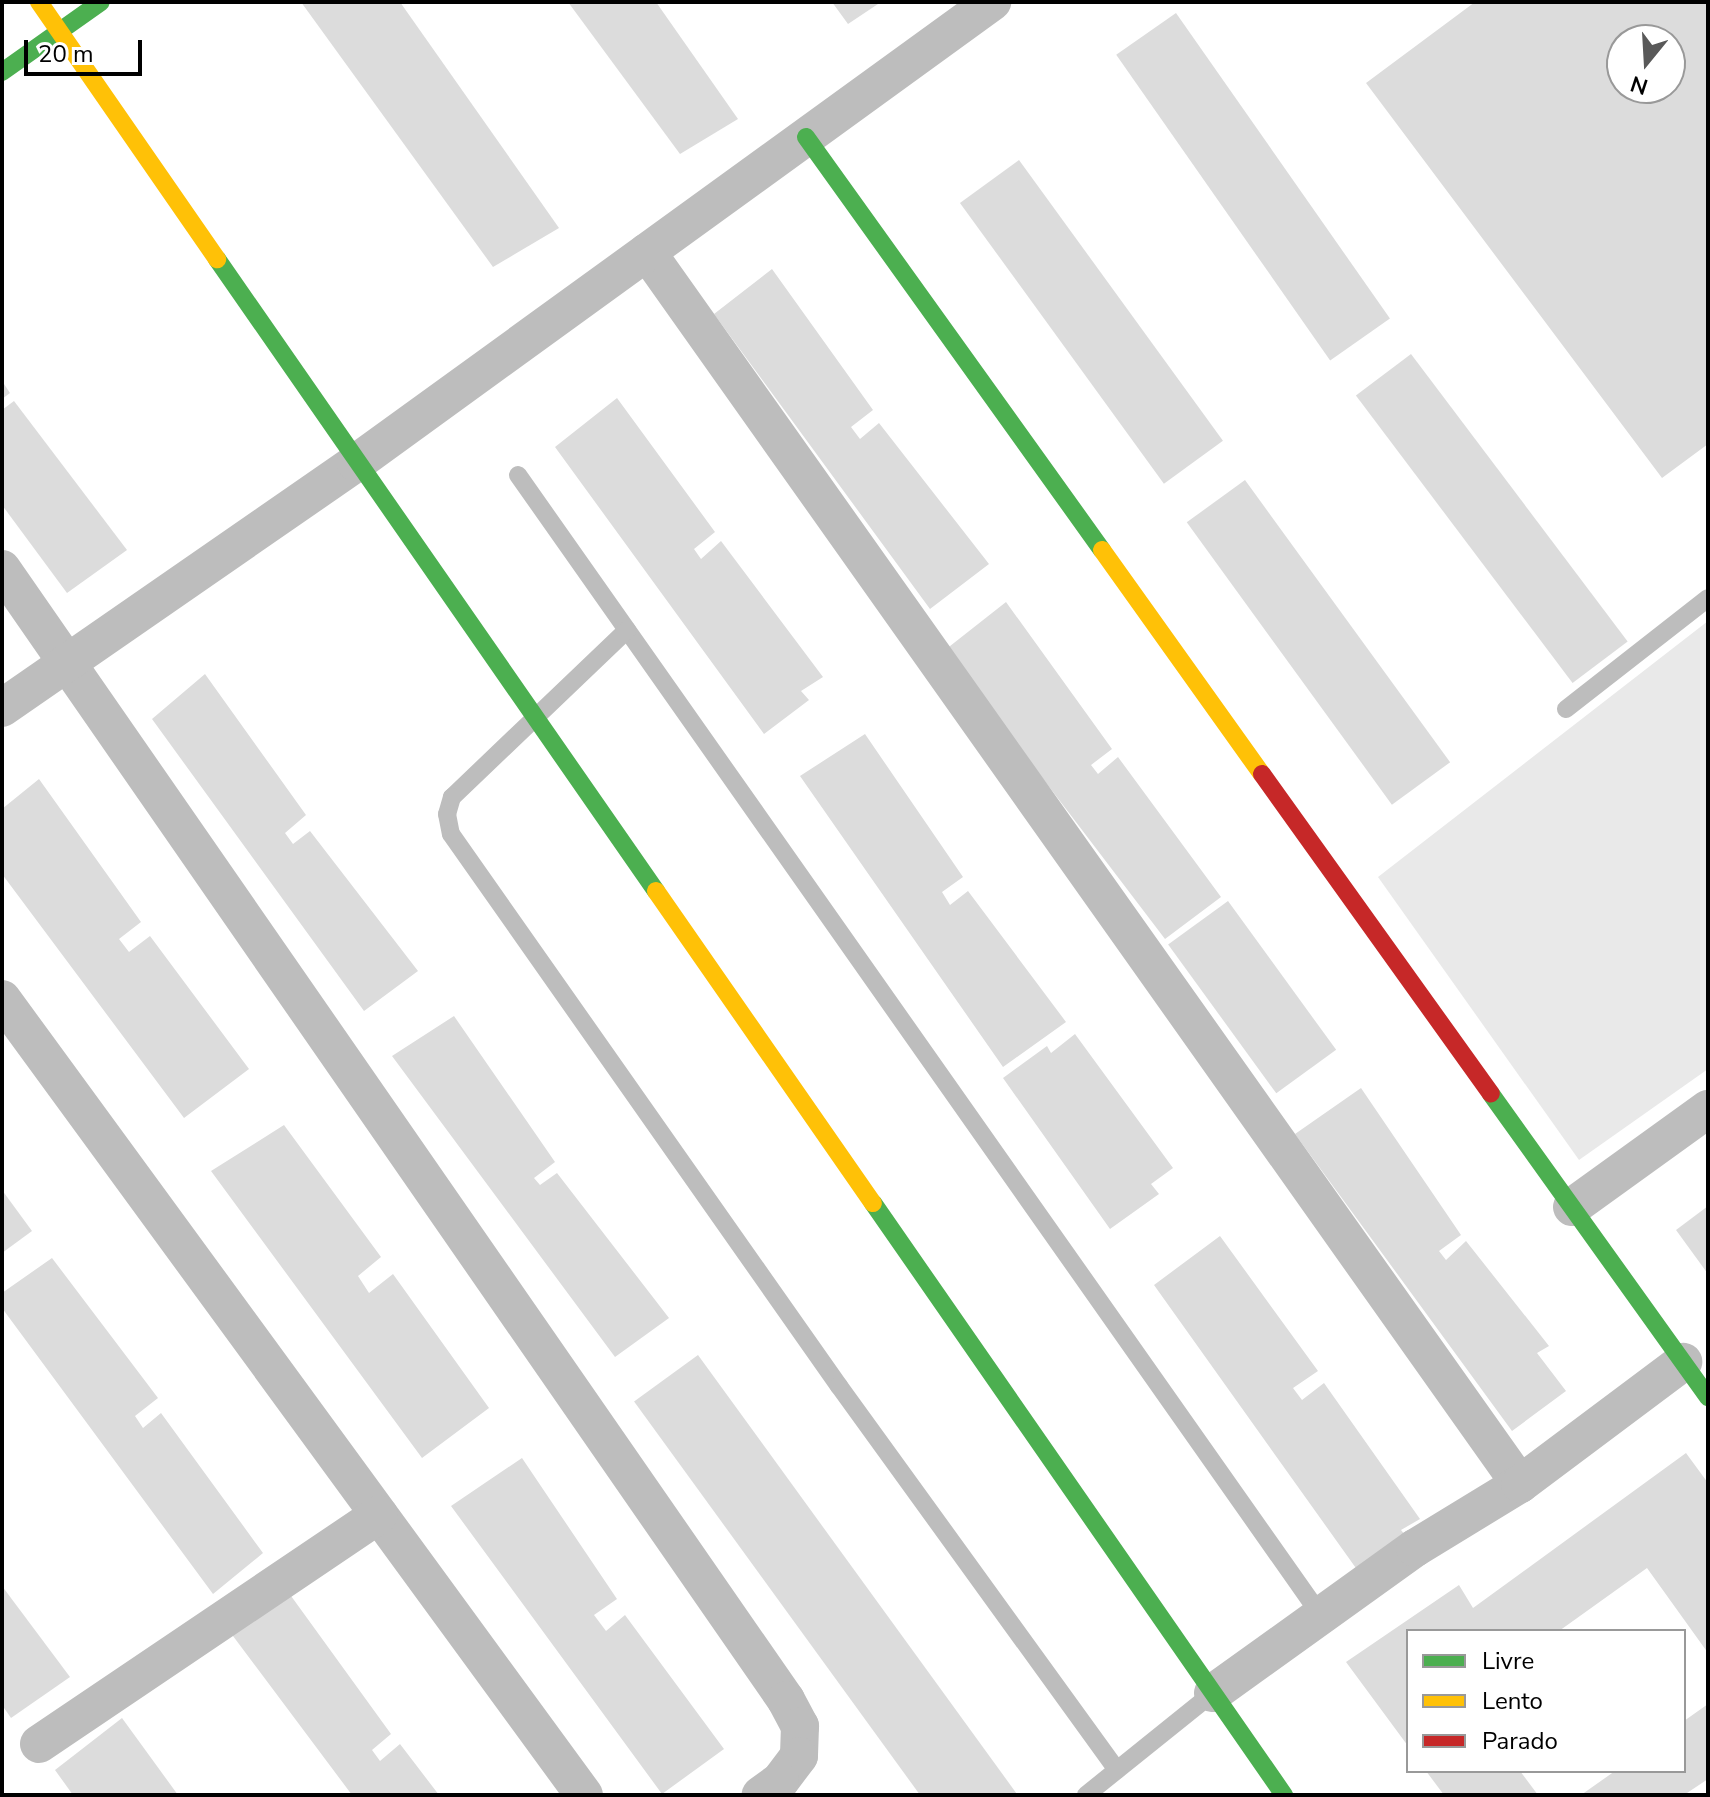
<!DOCTYPE html>
<style>
body{margin:0}
#map{position:relative;width:1710px;height:1797px;overflow:hidden;background:#fff;font-family:"Nunito Sans",sans-serif}
div>[style]{position:absolute}
[style*='--x']{left:calc(var(--x)*1px);top:calc(var(--y)*1px);width:calc(var(--w)*1px);rotate:calc(var(--a)*1deg)}
.green>*{inset:0;background:#e9e9e9}
.building>*{inset:0;background:#dcdcdc;transform-origin:0 0}
.lane>*{height:18px;margin:-9px;padding:0 9px;transform-origin:9px;border-radius:9px;background:#bdbdbd}
.street>*{height:38px;margin:-19px;padding:0 19px;transform-origin:19px;border-radius:19px;background:#bdbdbd}
.fast>*{height:18px;margin:-9px;padding:0 9px;transform-origin:9px;border-radius:9px;background:#4caf50}
.slow>*{height:18px;margin:-9px;padding:0 9px;transform-origin:9px;border-radius:9px;background:#ffc107}
.jam>*{height:18px;margin:-9px;padding:0 9px;transform-origin:9px;border-radius:9px;background:#c62828}
span{translate:-50% -50%;white-space:nowrap;text-align:center;line-height:1.15;-webkit-text-stroke:8px #fff;paint-order:stroke}
.frame{position:absolute;inset:0;border:4px solid #000;pointer-events:none}
.legend{position:absolute;left:1406px;top:1629px;width:280px;height:144px;box-sizing:border-box;background:#fff;border:2px solid #999;margin:0;padding:10px 14px;list-style:none;font-size:24px;color:#000}
.legend li{display:flex;align-items:center;gap:16px;height:40px}
.legend b{width:40px;border:2px solid #999}
.north{position:absolute;left:1606px;top:24px;width:80px;height:80px;box-sizing:border-box;background:#fff;border:2px solid #999;border-radius:50%;rotate:198deg;font-size:22px;font-weight:700;line-height:32px;text-align:center;color:#000}
.north::after{content:'';display:block;margin:auto;width:28px;height:36px;background:#595959;clip-path:polygon(50% 0,100% 100%,50% 72%,0 100%)}
.scale{position:absolute;left:24px;top:40px;width:118px;height:36px;box-sizing:border-box;border:4px solid #000;border-top:0;padding-left:10px;font-size:24px;line-height:28px;white-space:nowrap;color:#000;-webkit-text-stroke:6px #fff;paint-order:stroke}
</style>
<div id="map">
<div class="green">
<i style="clip-path:polygon(1708px 621px,1708px 1069px,1579px 1160px,1378px 877px)"></i>
</div>
<div class="building">
<i style="clip-path:polygon(301px 2px,400px 2px,559px 228px,493px 267px)"></i>
<i style="clip-path:polygon(568px 2px,656px 2px,738px 119px,680px 154px)"></i>
<i style="clip-path:polygon(832px 2px,881px 2px,848px 24px)"></i>
<i style="clip-path:polygon(evenodd,1475px 2px,1708px 2px,1708px 444px,1662px 478px,1366px 83px,1475px 2px,1622px 40px,1670px 40px,1670px 88px,1622px 88px,1622px 40px)"></i>
<i style="left:1176px;top:13px;width:373px;height:73px;rotate:55deg"></i>
<i style="left:1019px;top:160px;width:347px;height:73px;rotate:54deg"></i>
<i style="clip-path:polygon(772px 269px,873px 410px,851px 427px,860px 439px,879px 423px,989px 564px,930px 609px,714px 314px)"></i>
<i style="left:1411px;top:354px;width:360px;height:69px;rotate:53deg"></i>
<i style="clip-path:polygon(2px 381px,10px 393px,2px 399px)"></i>
<i style="clip-path:polygon(617px 398px,715px 532px,694px 549px,701px 559px,721px 541px,823px 677px,801px 691px,809px 700px,764px 734px,555px 447px)"></i>
<i style="clip-path:polygon(14px 401px,127px 550px,67px 593px,2px 505px,2px 410px)"></i>
<i style="left:1245px;top:480px;width:349px;height:72px;rotate:54deg"></i>
<i style="clip-path:polygon(1006px 602px,1112px 749px,1091px 765px,1098px 774px,1118px 757px,1221px 897px,1165px 939px,945px 650px)"></i>
<i style="clip-path:polygon(205px 674px,306px 815px,285px 833px,293px 844px,310px 831px,418px 971px,364px 1011px,152px 719px)"></i>
<i style="clip-path:polygon(865px 734px,963px 877px,942px 892px,950px 905px,968px 891px,1066px 1022px,1003px 1067px,800px 776px)"></i>
<i style="clip-path:polygon(39px 779px,141px 922px,119px 939px,129px 952px,150px 936px,249px 1069px,184px 1118px,2px 874px,2px 809px)"></i>
<i style="left:1228px;top:901px;width:184px;height:74px;rotate:54deg"></i>
<i style="clip-path:polygon(454px 1016px,555px 1162px,534px 1178px,540px 1185px,557px 1173px,669px 1318px,615px 1357px,392px 1056px)"></i>
<i style="clip-path:polygon(1075px 1034px,1173px 1168px,1151px 1184px,1159px 1194px,1110px 1229px,1003px 1078px,1047px 1046px,1051px 1053px)"></i>
<i style="clip-path:polygon(1361px 1088px,1461px 1235px,1439px 1251px,1446px 1260px,1466px 1241px,1549px 1346px,1537px 1353px,1566px 1391px,1512px 1431px,1295px 1134px)"></i>
<i style="clip-path:polygon(284px 1125px,381px 1257px,358px 1276px,369px 1293px,393px 1274px,489px 1408px,422px 1458px,211px 1171px)"></i>
<i style="clip-path:polygon(2px 1190px,32px 1231px,2px 1253px)"></i>
<i style="clip-path:polygon(1708px 1206px,1708px 1274px,1676px 1230px)"></i>
<i style="clip-path:polygon(1220px 1236px,1318px 1371px,1293px 1388px,1302px 1400px,1324px 1383px,1420px 1519px,1401px 1530px,1410px 1541px,1358px 1571px,1154px 1285px)"></i>
<i style="clip-path:polygon(52px 1258px,158px 1398px,135px 1416px,143px 1428px,161px 1413px,263px 1553px,213px 1594px,2px 1308px,2px 1293px)"></i>
<i style="left:698px;top:1355px;width:545px;height:79px;rotate:54deg"></i>
<i style="clip-path:polygon(1686px 1453px,1708px 1483px,1708px 1653px,1647px 1568px,1559px 1631px,1408px 1631px,1408px 1746px,1346px 1662px,1459px 1585px,1473px 1608px)"></i>
<i style="clip-path:polygon(522px 1458px,617px 1599px,594px 1615px,606px 1631px,625px 1615px,724px 1749px,662px 1794px,451px 1506px)"></i>
<i style="clip-path:polygon(2px 1586px,70px 1677px,11px 1718px,2px 1705px)"></i>
<i style="clip-path:polygon(286px 1589px,391px 1734px,372px 1750px,380px 1761px,400px 1744px,439px 1795px,352px 1795px,230px 1632px)"></i>
<i style="clip-path:polygon(1708px 1704px,1708px 1779px,1684px 1795px,1581px 1795px,1615px 1771px,1684px 1771px,1684px 1721px)"></i>
<i style="clip-path:polygon(122px 1718px,178px 1795px,73px 1795px,55px 1770px)"></i>
<i style="clip-path:polygon(1426px 1771px,1520px 1771px,1538px 1795px,1444px 1795px)"></i>
</div>
<div class="lane">
<i style="--x:518;--y:475;--w:1395;--a:54.86"></i>
<i style="--x:627;--y:630;--w:242;--a:136.3"></i>
<i style="--x:452;--y:797;--w:18;--a:106"></i>
<i style="--x:447;--y:814;--w:20;--a:79"></i>
<i style="--x:451;--y:834;--w:675;--a:54.9"></i>
<i style="--x:839;--y:1386;--w:474;--a:54.1"></i>
<i style="--x:1566;--y:709;--w:180;--a:-38"></i>
<i style="--x:1086;--y:1795;--w:163;--a:-38.8"></i>
</div>
<div class="street">
<i style="--x:647;--y:252;--w:1510;--a:54.68"></i>
<i style="--x:2;--y:569;--w:1376;--a:55.27"></i>
<i style="--x:786;--y:1700;--w:30;--a:62"></i>
<i style="--x:800;--y:1726;--w:30;--a:92"></i>
<i style="--x:799;--y:1756;--w:31;--a:127"></i>
<i style="--x:780;--y:1781;--w:24;--a:144"></i>
<i style="--x:2;--y:708;--w:431;--a:-34.7"></i>
<i style="--x:356;--y:463;--w:786;--a:-35.94"></i>
<i style="--x:2;--y:999;--w:986;--a:53.83"></i>
<i style="--x:1572;--y:1207;--w:168;--a:-35.8"></i>
<i style="--x:1213;--y:1693;--w:249;--a:-35.7"></i>
<i style="--x:1415;--y:1548;--w:123;--a:-31.4"></i>
<i style="--x:1520;--y:1484;--w:204;--a:-36.8"></i>
<i style="--x:39;--y:1744;--w:410;--a:-34"></i>
</div>
<div class="fast">
<i style="--x:2;--y:72;--w:121;--a:-35.3"></i>
<i style="--x:806;--y:137;--w:508;--a:54.37"></i>
<i style="--x:217;--y:259;--w:770;--a:55.22"></i>
<i style="--x:1491;--y:1094;--w:373;--a:54.4"></i>
<i style="--x:873;--y:1203;--w:721;--a:55.23"></i>
</div>
<div class="slow">
<i style="--x:39;--y:2;--w:313;--a:55.3"></i>
<i style="--x:1102;--y:550;--w:275;--a:54.5"></i>
<i style="--x:656;--y:891;--w:380;--a:55.2"></i>
</div>
<div class="jam">
<i style="--x:1262;--y:774;--w:393;--a:54.4"></i>
</div>
<div class="frame"></div>
<ul class="legend">
<li><b style="height:10px;background:#4caf50"></b>Livre</li>
<li><b style="height:10px;background:#ffc107"></b>Lento</li>
<li><b style="height:10px;background:#c62828"></b>Parado</li>
</ul>
<div class="north">N</div>
<div class="scale">20 m</div>
</div>
